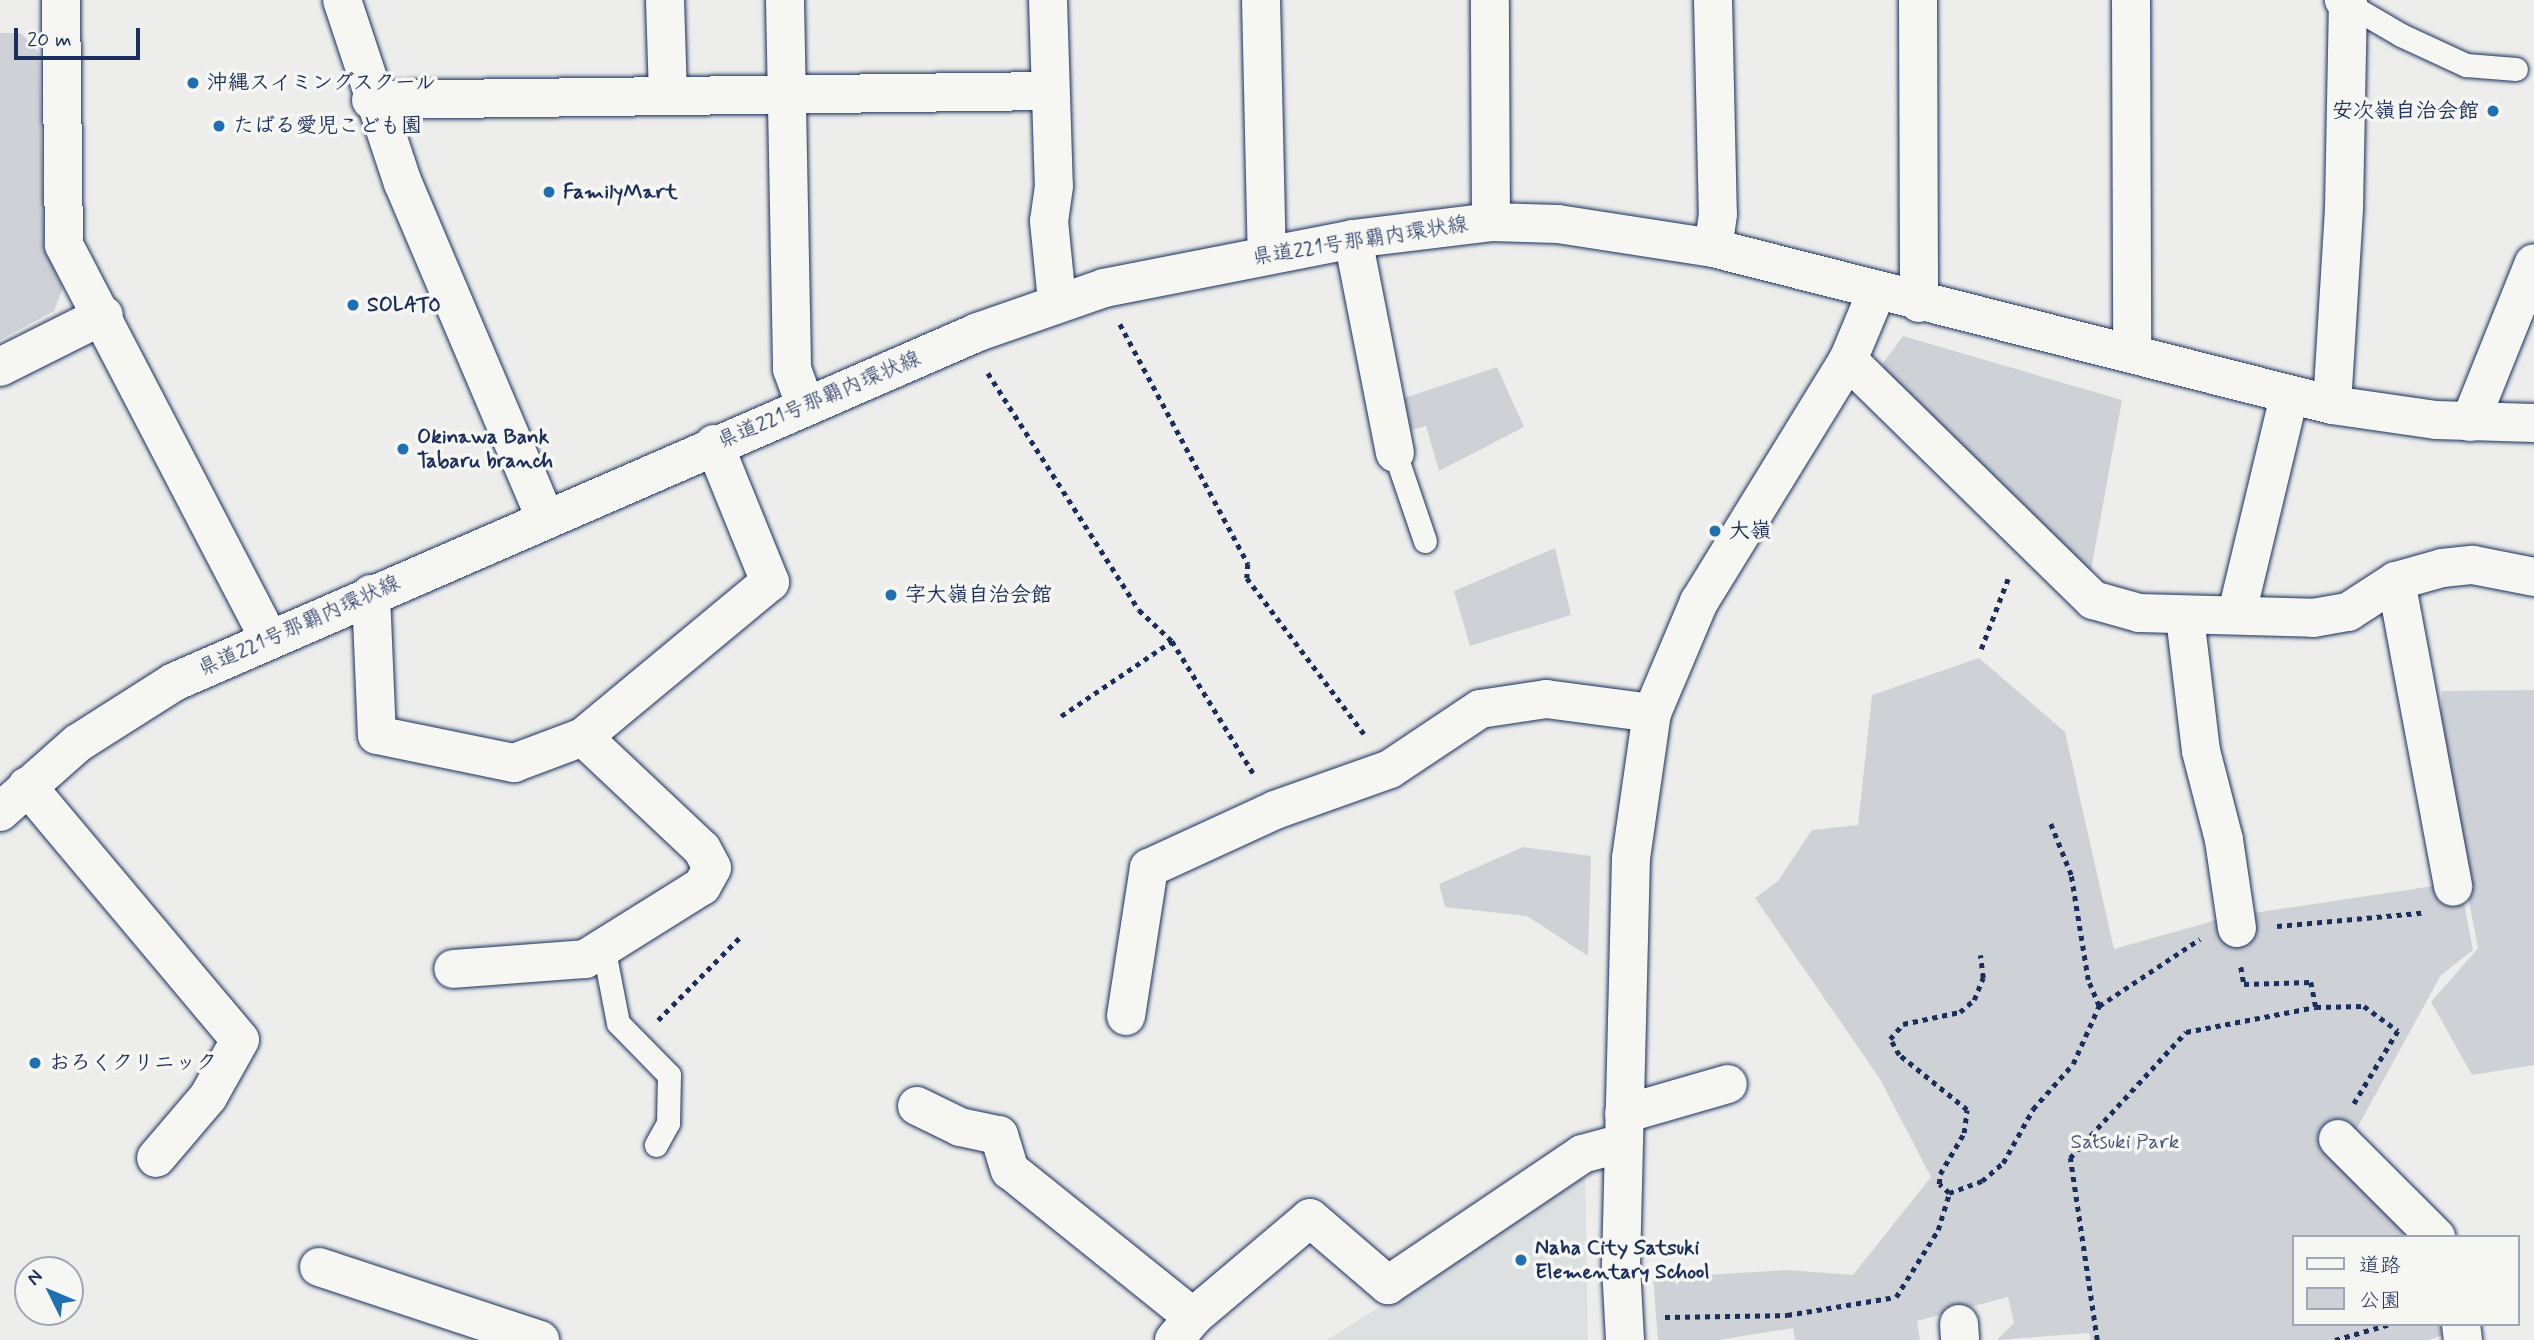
<!DOCTYPE html>
<meta charset="utf-8">
<style>
body{margin:0}
#map{position:relative;width:2534px;height:1340px;overflow:hidden;background:#edeeec;font-family:Mynerve,"Klee One",sans-serif}
div>[style]{position:absolute}
[style*='--x']{left:calc(var(--x)*1px);top:calc(var(--y)*1px);width:calc(var(--w)*1px);rotate:calc(var(--a)*1deg)}
.built>*{inset:0;background:#dde0e1}
.green>*{inset:0;background:#ced2d7}
.path>*{height:4.5px;margin-top:-2.25px;transform-origin:0;background:repeating-linear-gradient(90deg,#1b2f5e 0 5px,transparent 0 10px)}
.roads{filter:drop-shadow(0 0 2px #1b2f5e) drop-shadow(0 0 2px #1b2f5e)}
.service>*{height:23px;margin:-11.5px;padding:0 11.5px;transform-origin:11.5px;border-radius:11.5px;background:#f6f6f2}
.minor>*{height:38px;margin:-19px;padding:0 19px;transform-origin:19px;border-radius:19px;background:#f6f6f2}
.tertiary>*{height:38px;margin:-19px;padding:0 19px;transform-origin:19px;border-radius:19px;background:#f6f6f2}
.secondary>*{height:38px;margin:-19px;padding:0 19px;transform-origin:19px;border-radius:19px;background:#f6f6f2}
.dots>*{width:19px;height:19px;translate:-50% -50%;box-sizing:border-box;border:4px solid #f6f6f2;border-radius:50%}
span{translate:-50% -50%;white-space:nowrap;text-align:center;line-height:1.15;-webkit-text-stroke:7px #f6f6f2;paint-order:stroke}
.poi-label{font-size:21px;color:#1b2f5e;font-weight:700}
.left{translate:0 -50%;text-align:left}
.right{translate:-100% -50%;text-align:right}
.street-label{font-size:21px;color:#1b2f5e}
.park-label{font-size:21px;color:#48587c}
.legend{position:absolute;left:2292px;top:1235px;width:228px;height:91px;box-sizing:border-box;background:#f6f6f2;border:2px solid #9ea6b7;margin:0;padding:9px 12px;list-style:none;font-size:21px;color:#1b2f5e}
.legend li{display:flex;align-items:center;gap:14px;height:35px}
.legend b{width:35px;border:2px solid #9ea6b7}
.north{position:absolute;left:14px;top:1256px;width:70px;height:70px;box-sizing:border-box;background:#f6f6f2;border:2px solid #9ea6b7;border-radius:50%;rotate:313deg;font-size:19px;font-weight:700;line-height:28px;text-align:center;color:#1b2f5e}
.north::after{content:'';display:block;margin:auto;width:24px;height:32px;background:#1f6fb2;clip-path:polygon(50% 0,100% 100%,50% 72%,0 100%)}
.scale{position:absolute;left:14px;top:28px;width:126px;height:32px;box-sizing:border-box;border:4px solid #1b2f5e;border-top:0;padding-left:9px;font-size:21px;line-height:24px;white-space:nowrap;color:#1b2f5e;-webkit-text-stroke:5px #f6f6f2;paint-order:stroke}
</style>
<div id="map">
<div class="built">
<i style="clip-path:polygon(1585px 1169px,1588px 1340px,1326px 1340px,1482px 1245px)"></i>
</div>
<div class="green">
<i style="clip-path:polygon(0 33px,21px 33px,39px 53px,44px 248px,63px 288px,54px 311px,0 340px)"></i>
<i style="clip-path:polygon(1903px 336px,2122px 400px,2090px 576px,1886px 374px,1883px 363px)"></i>
<i style="clip-path:polygon(1497px 367px,1524px 427px,1439px 471px,1426px 426px,1411px 430px,1404px 398px)"></i>
<i style="clip-path:polygon(1555px 548px,1571px 615px,1470px 646px,1454px 591px)"></i>
<i style="clip-path:polygon(1979px 658px,2065px 732px,2114px 949px,2227px 917px,2460px 882px,2473px 950px,2441px 975px,2339px 1161px,2414px 1237px,2294px 1237px,2294px 1324px,2441px 1324px,2442px 1335px,2429px 1340px,2091px 1340px,2089px 1333px,1997px 1340px,2014px 1323px,2008px 1297px,1917px 1321px,1920px 1340px,1795px 1340px,1793px 1328px,1719px 1340px,1658px 1340px,1653px 1278px,1787px 1270px,1853px 1275px,1931px 1177px,1880px 1079px,1755px 898px,1778px 881px,1812px 830px,1858px 825px,1872px 695px)"></i>
<i style="clip-path:polygon(2534px 690px,2534px 1065px,2472px 1075px,2431px 1002px,2478px 948px,2440px 752px,2442px 691px)"></i>
<i style="clip-path:polygon(1523px 847px,1591px 856px,1588px 956px,1527px 916px,1445px 907px,1439px 884px)"></i>
</div>
<div class="path">
<i style="--x:1120;--y:324;--w:272;--a:61.9"></i>
<i style="--x:1248;--y:564;--w:14;--a:94"></i>
<i style="--x:1247;--y:578;--w:195;--a:53.1"></i>
<i style="--x:988;--y:373;--w:281;--a:57.5"></i>
<i style="--x:1139;--y:610;--w:45;--a:43.2"></i>
<i style="--x:1172;--y:641;--w:158;--a:58.4"></i>
<i style="--x:1981;--y:649;--w:78;--a:-69"></i>
<i style="--x:1061;--y:716;--w:134;--a:-34"></i>
<i style="--x:2277;--y:926;--w:145;--a:-5.2"></i>
<i style="--x:2241;--y:967;--w:17;--a:80"></i>
<i style="--x:2244;--y:984;--w:67;--a:-1.7"></i>
<i style="--x:2311;--y:982;--w:25;--a:79"></i>
<i style="--x:2099;--y:1006;--w:121;--a:-33.6"></i>
<i style="--x:658;--y:1020;--w:118;--a:-45.3"></i>
<i style="--x:1949;--y:1193;--w:35;--a:-20"></i>
<i style="--x:1982;--y:1181;--w:28;--a:-41"></i>
<i style="--x:2003;--y:1163;--w:62;--a:-60.9"></i>
<i style="--x:2033;--y:1109;--w:60;--a:-48.4"></i>
<i style="--x:2073;--y:1064;--w:64;--a:-65.9"></i>
<i style="--x:2099;--y:1006;--w:28;--a:-113"></i>
<i style="--x:2088;--y:980;--w:106;--a:-99.2"></i>
<i style="--x:2071;--y:875;--w:59;--a:-111.8"></i>
<i style="--x:1949;--y:1193;--w:13;--a:-138"></i>
<i style="--x:1939;--y:1184;--w:10;--a:-84"></i>
<i style="--x:1940;--y:1174;--w:48;--a:-59.7"></i>
<i style="--x:1964;--y:1133;--w:23;--a:-83"></i>
<i style="--x:1967;--y:1110;--w:87;--a:-141"></i>
<i style="--x:1899;--y:1055;--w:18;--a:-119"></i>
<i style="--x:1890;--y:1039;--w:20;--a:-49"></i>
<i style="--x:1903;--y:1024;--w:58;--a:-11.9"></i>
<i style="--x:1960;--y:1012;--w:18;--a:-41"></i>
<i style="--x:1974;--y:1000;--w:24;--a:-68"></i>
<i style="--x:1983;--y:978;--w:23;--a:-97"></i>
<i style="--x:1665;--y:1317;--w:122;--a:-0.9"></i>
<i style="--x:1787;--y:1315;--w:110;--a:-9.4"></i>
<i style="--x:1896;--y:1297;--w:79;--a:-57.9"></i>
<i style="--x:1938;--y:1230;--w:39;--a:-73"></i>
<i style="--x:2097;--y:1340;--w:184;--a:-98.4"></i>
<i style="--x:2070;--y:1158;--w:171;--a:-47.4"></i>
<i style="--x:2186;--y:1032;--w:132;--a:-10.9"></i>
<i style="--x:2316;--y:1007;--w:48;--a:-1.2"></i>
<i style="--x:2364;--y:1006;--w:42;--a:36.3"></i>
<i style="--x:2398;--y:1031;--w:85;--a:121.1"></i>
<i style="--x:2335;--y:1340;--w:57;--a:-16.2"></i>
</div>
<div class="roads">
<div class="service">
<i style="--x:2352;--y:0;--w:6;--a:135"></i>
<i style="--x:2348;--y:4;--w:61;--a:30.3"></i>
<i style="--x:2401;--y:35;--w:72;--a:24.8"></i>
<i style="--x:2466;--y:65;--w:50;--a:4.6"></i>
<i style="--x:1395;--y:453;--w:93;--a:71.2"></i>
<i style="--x:604;--y:951;--w:73;--a:79"></i>
<i style="--x:618;--y:1023;--w:73;--a:45.6"></i>
<i style="--x:669;--y:1075;--w:48;--a:91.2"></i>
<i style="--x:668;--y:1123;--w:25;--a:119"></i>
</div>
<div class="minor">
<i style="--x:61;--y:0;--w:245;--a:89.3"></i>
<i style="--x:64;--y:245;--w:443;--a:62.5"></i>
<i style="--x:665;--y:0;--w:94;--a:88.2"></i>
<i style="--x:785;--y:0;--w:369;--a:88.9"></i>
<i style="--x:792;--y:369;--w:38;--a:70"></i>
<i style="--x:1048;--y:0;--w:186;--a:88.2"></i>
<i style="--x:1054;--y:186;--w:35;--a:98"></i>
<i style="--x:1049;--y:221;--w:80;--a:84.3"></i>
<i style="--x:1261;--y:0;--w:255;--a:88.7"></i>
<i style="--x:1713;--y:0;--w:214;--a:88.7"></i>
<i style="--x:1718;--y:214;--w:34;--a:98"></i>
<i style="--x:1918;--y:0;--w:303;--a:89.8"></i>
<i style="--x:2131;--y:0;--w:354;--a:89.8"></i>
<i style="--x:371;--y:100;--w:679;--a:-0.76"></i>
<i style="--x:1353;--y:239;--w:218;--a:78.9"></i>
<i style="--x:1848;--y:360;--w:343;--a:44.4"></i>
<i style="--x:2093;--y:600;--w:48;--a:15.8"></i>
<i style="--x:2139;--y:613;--w:174;--a:1.6"></i>
<i style="--x:2313;--y:618;--w:36;--a:-10"></i>
<i style="--x:2348;--y:612;--w:57;--a:-32.9"></i>
<i style="--x:2396;--y:581;--w:48;--a:-15.8"></i>
<i style="--x:2442;--y:568;--w:31;--a:-6"></i>
<i style="--x:2473;--y:565;--w:62;--a:11.1"></i>
<i style="--x:0;--y:367;--w:116;--a:-26.6"></i>
<i style="--x:2332;--y:405;--w:197;--a:-86.5"></i>
<i style="--x:2344;--y:208;--w:204;--a:-88.9"></i>
<i style="--x:2348;--y:4;--w:6;--a:-135"></i>
<i style="--x:2396;--y:581;--w:311;--a:79.4"></i>
<i style="--x:371;--y:594;--w:141;--a:87.6"></i>
<i style="--x:377;--y:735;--w:140;--a:11.6"></i>
<i style="--x:514;--y:763;--w:74;--a:-20.6"></i>
<i style="--x:583;--y:737;--w:163;--a:43.3"></i>
<i style="--x:702;--y:849;--w:21;--a:62"></i>
<i style="--x:712;--y:868;--w:21;--a:119"></i>
<i style="--x:702;--y:886;--w:138;--a:148"></i>
<i style="--x:585;--y:959;--w:132;--a:175.7"></i>
<i style="--x:2237;--y:613;--w:223;--a:-76.5"></i>
<i style="--x:2185;--y:617;--w:135;--a:83.2"></i>
<i style="--x:2201;--y:751;--w:92;--a:75.5"></i>
<i style="--x:2224;--y:840;--w:89;--a:81.6"></i>
<i style="--x:583;--y:737;--w:243;--a:-39.7"></i>
<i style="--x:770;--y:582;--w:149;--a:-112.1"></i>
<i style="--x:27;--y:786;--w:331;--a:50"></i>
<i style="--x:240;--y:1040;--w:65;--a:119.3"></i>
<i style="--x:208;--y:1097;--w:80;--a:130.4"></i>
<i style="--x:1126;--y:1016;--w:150;--a:-81.2"></i>
<i style="--x:1149;--y:868;--w:139;--a:-24.7"></i>
<i style="--x:1275;--y:810;--w:122;--a:-19.6"></i>
<i style="--x:1390;--y:769;--w:108;--a:-33.7"></i>
<i style="--x:1480;--y:709;--w:67;--a:-8.6"></i>
<i style="--x:1546;--y:699;--w:107;--a:7.5"></i>
<i style="--x:917;--y:1106;--w:48;--a:26"></i>
<i style="--x:960;--y:1127;--w:40;--a:12"></i>
<i style="--x:999;--y:1135;--w:37;--a:73"></i>
<i style="--x:1010;--y:1170;--w:235;--a:38.8"></i>
<i style="--x:1624;--y:1114;--w:108;--a:-16.1"></i>
<i style="--x:2338;--y:1139;--w:139;--a:45"></i>
<i style="--x:319;--y:1267;--w:233;--a:18.3"></i>
<i style="--x:1959;--y:1324;--w:16;--a:86"></i>
<i style="--x:2461;--y:1324;--w:16;--a:83"></i>
<i style="--x:1174;--y:1340;--w:30;--a:-50"></i>
<i style="--x:1193;--y:1317;--w:153;--a:-40.2"></i>
<i style="--x:1310;--y:1218;--w:103;--a:40.7"></i>
<i style="--x:1388;--y:1285;--w:234;--a:-34"></i>
<i style="--x:1582;--y:1154;--w:42;--a:-15"></i>
</div>
<div class="tertiary">
<i style="--x:342;--y:0;--w:193;--a:71.6"></i>
<i style="--x:403;--y:183;--w:363;--a:67"></i>
<i style="--x:1491;--y:222;--w:67;--a:1.7"></i>
<i style="--x:1558;--y:224;--w:157;--a:8.8"></i>
<i style="--x:1713;--y:248;--w:639;--a:14.23"></i>
<i style="--x:2332;--y:405;--w:105;--a:8.2"></i>
<i style="--x:2436;--y:420;--w:98;--a:1.8"></i>
<i style="--x:2470;--y:422;--w:171;--a:-68.1"></i>
<i style="--x:1625;--y:1340;--w:74;--a:-93.1"></i>
<i style="--x:1621;--y:1266;--w:408;--a:-88.6"></i>
<i style="--x:1631;--y:858;--w:147;--a:-81.8"></i>
<i style="--x:1652;--y:713;--w:121;--a:-67.1"></i>
<i style="--x:1699;--y:602;--w:284;--a:-58.4"></i>
<i style="--x:1848;--y:360;--w:73;--a:-67.3"></i>
</div>
<div class="secondary">
<i style="--x:0;--y:812;--w:104;--a:-41.5"></i>
<i style="--x:78;--y:743;--w:114;--a:-32.4"></i>
<i style="--x:174;--y:682;--w:877;--a:-23.52"></i>
<i style="--x:978;--y:332;--w:133;--a:-19.2"></i>
<i style="--x:1104;--y:288;--w:254;--a:-11.1"></i>
<i style="--x:1353;--y:239;--w:139;--a:-7"></i>
<i style="--x:1491;--y:222;--w:222;--a:-90.3"></i>
</div>
</div>
<div class="dots">
<i style="left:193px;top:83px;background:#1f6fb2"></i>
<i style="left:2493px;top:111px;background:#1f6fb2"></i>
<i style="left:219px;top:126px;background:#1f6fb2"></i>
<i style="left:549px;top:192px;background:#1f6fb2"></i>
<i style="left:353px;top:305px;background:#1f6fb2"></i>
<i style="left:403px;top:449px;background:#1f6fb2"></i>
<i style="left:1715px;top:531px;background:#1f6fb2"></i>
<i style="left:891px;top:595px;background:#1f6fb2"></i>
<i style="left:35px;top:1063px;background:#1f6fb2"></i>
<i style="left:1521px;top:1260px;background:#1f6fb2"></i>
</div>
<div class="poi-label">
<span class="left" style="left:207px;top:83px">沖縄スイミングスクール</span>
<span class="right" style="left:2479px;top:111px">安次嶺自治会館</span>
<span class="left" style="left:233px;top:126px">たばる愛児こども園</span>
<span class="left" style="left:563px;top:192px">FamilyMart</span>
<span class="left" style="left:367px;top:305px">SOLATO</span>
<span class="left" style="left:417px;top:449px">Okinawa Bank<br>Tabaru branch</span>
<span class="left" style="left:1729px;top:531px">大嶺</span>
<span class="left" style="left:905px;top:595px">字大嶺自治会館</span>
<span class="left" style="left:49px;top:1063px">おろくクリニック</span>
<span class="left" style="left:1535px;top:1260px">Naha City Satsuki<br>Elementary School</span>
</div>
<div class="street-label">
<span style="left:1360px;top:241px;rotate:-9deg">県道221号那覇内環状線</span>
<span style="left:819px;top:400px;rotate:-23deg">県道221号那覇内環状線</span>
<span style="left:299px;top:626px;rotate:-24deg">県道221号那覇内環状線</span>
</div>
<div class="park-label">
<span style="left:2125px;top:1142px">Satsuki Park</span>
</div>
<ul class="legend">
<li><b style="height:9px;background:#f6f6f2"></b>道路</li>
<li><b style="height:19px;background:#ced2d7"></b>公園</li>
</ul>
<div class="north">N</div>
<div class="scale">20 m</div>
</div>
